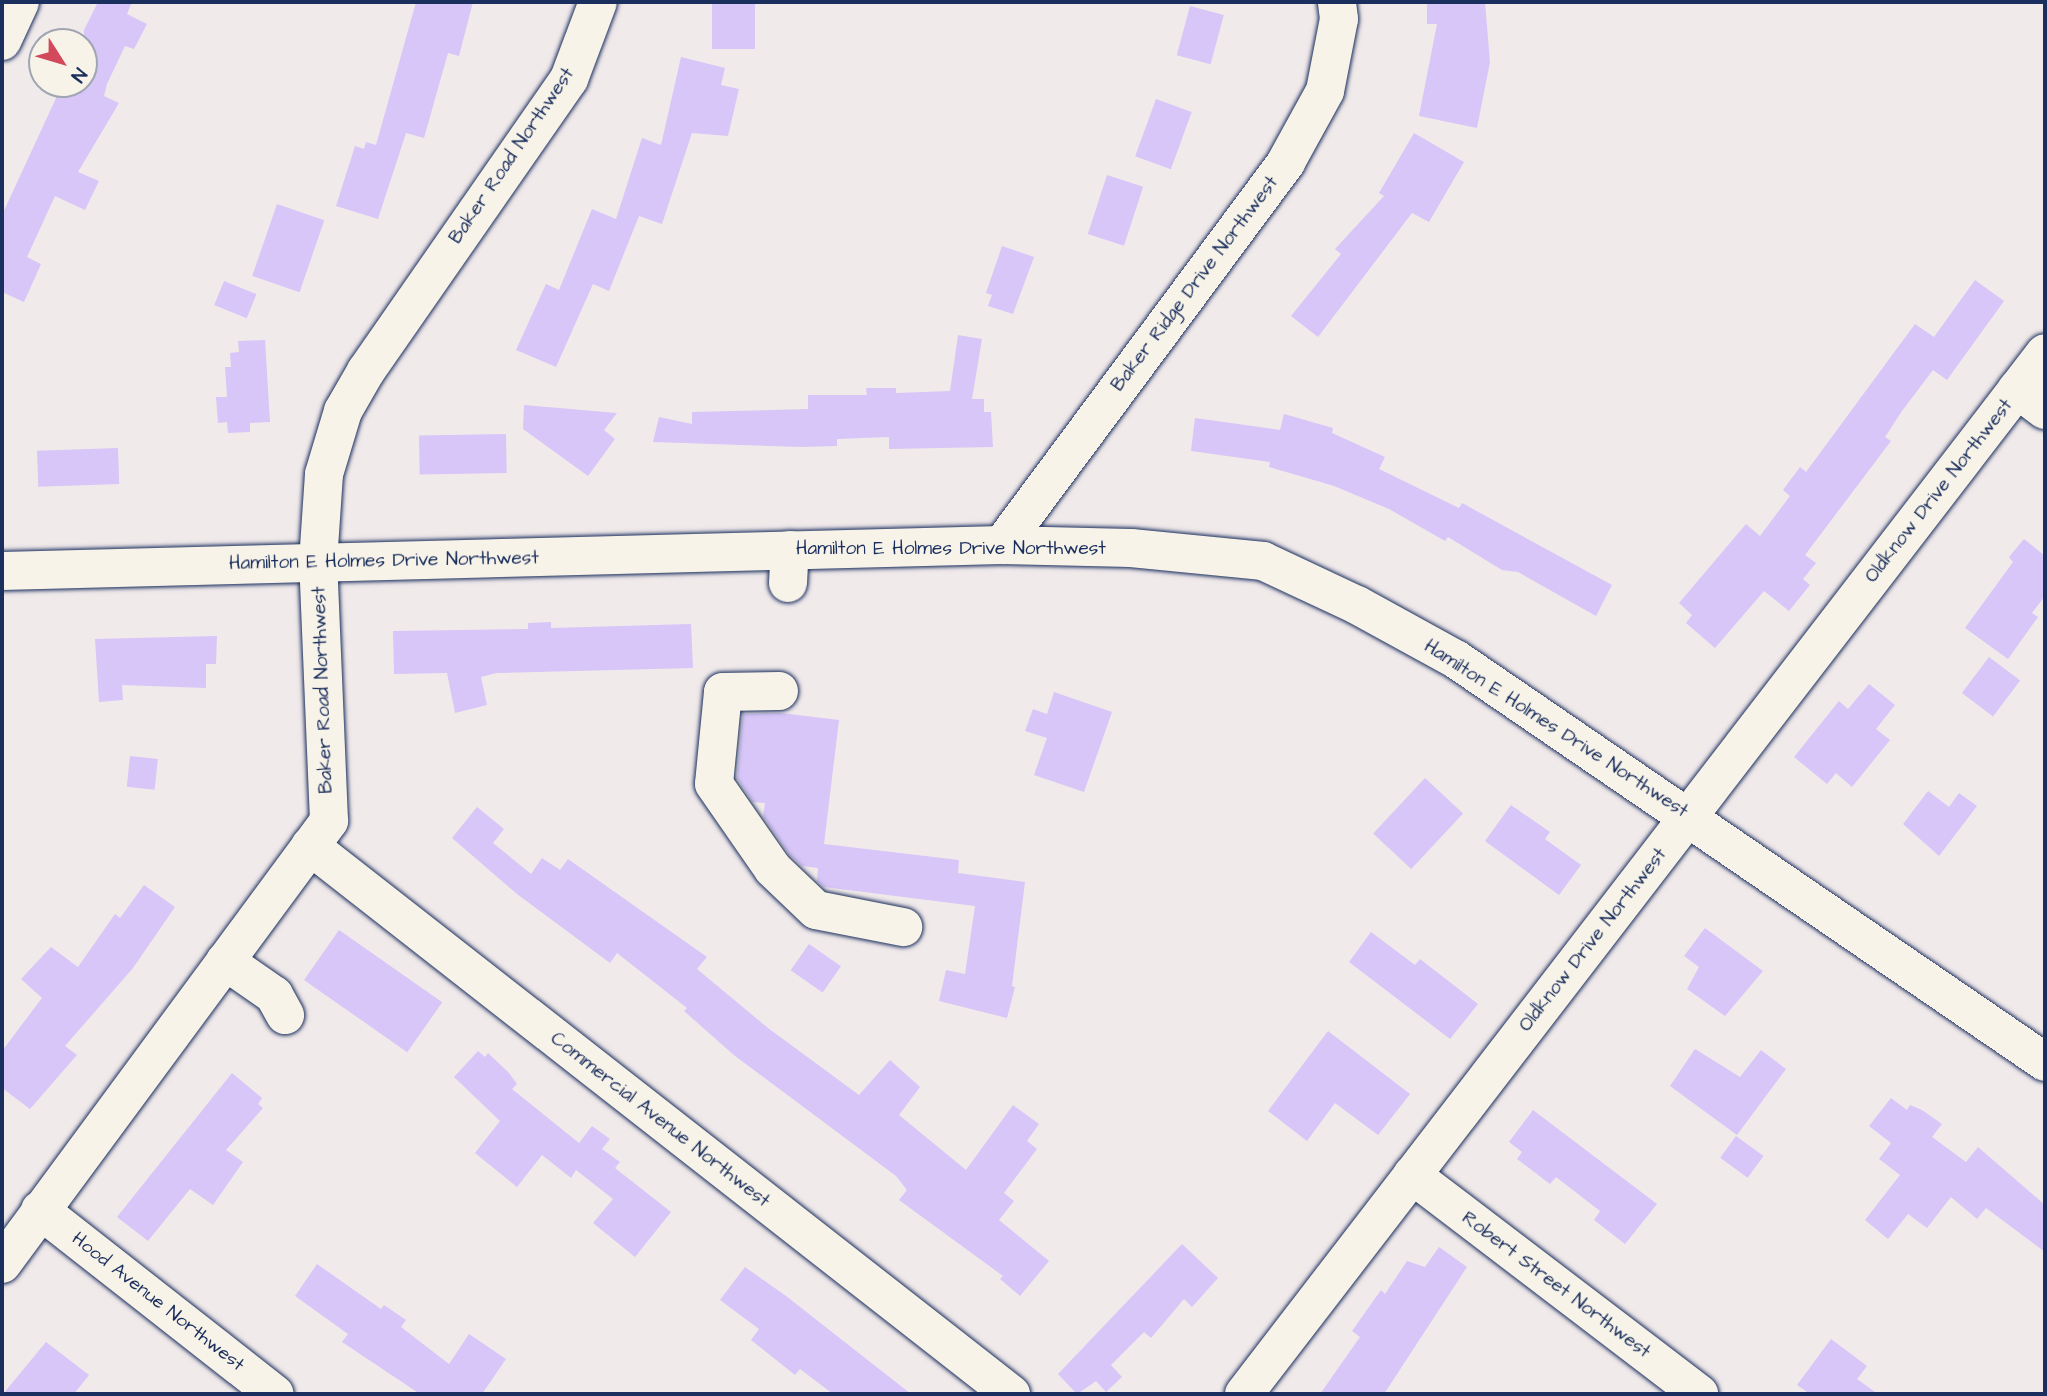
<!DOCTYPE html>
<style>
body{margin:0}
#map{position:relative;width:2047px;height:1396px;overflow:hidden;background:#f1eaeb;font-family:"Architects Daughter",sans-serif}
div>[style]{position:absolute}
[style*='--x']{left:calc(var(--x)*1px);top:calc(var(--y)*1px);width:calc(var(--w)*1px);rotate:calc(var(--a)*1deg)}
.building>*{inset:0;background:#d7c6f7;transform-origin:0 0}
.roads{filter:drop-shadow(0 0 2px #1b2f5e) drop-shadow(0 0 2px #1b2f5e)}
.minor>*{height:38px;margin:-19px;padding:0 19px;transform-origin:19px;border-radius:19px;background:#f7f3e8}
.major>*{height:38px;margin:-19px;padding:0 19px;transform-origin:19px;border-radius:19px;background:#f7f3e8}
span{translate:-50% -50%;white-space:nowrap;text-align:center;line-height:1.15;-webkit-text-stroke:7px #f7f3e8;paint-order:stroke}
.street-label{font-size:19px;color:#1b2f5e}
.frame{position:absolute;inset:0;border:4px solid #1b2f5e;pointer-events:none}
.north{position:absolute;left:28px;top:28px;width:70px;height:70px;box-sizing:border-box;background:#f7f3e8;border:2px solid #9fa5b1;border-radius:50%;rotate:127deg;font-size:19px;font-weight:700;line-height:28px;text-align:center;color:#1b2f5e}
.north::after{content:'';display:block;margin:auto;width:24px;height:32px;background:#d1495b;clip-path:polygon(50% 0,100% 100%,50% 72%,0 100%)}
</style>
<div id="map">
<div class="building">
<i style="clip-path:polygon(98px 2px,132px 2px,127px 14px,147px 24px,134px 49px,125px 46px,107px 84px,104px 96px,119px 103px,78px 172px,99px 181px,85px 210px,55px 196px,27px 257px,41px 264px,24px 302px,2px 292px,2px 215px,57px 96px,66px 84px,84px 84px,84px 30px)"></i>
<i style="clip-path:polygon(416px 2px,473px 2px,459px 56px,448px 53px,424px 138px,406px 133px,378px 219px,336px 206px,355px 146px,364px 149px,366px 142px,376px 145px)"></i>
<i style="left:712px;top:2px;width:43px;height:47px"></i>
<i style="clip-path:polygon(1427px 2px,1485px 2px,1490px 62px,1477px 128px,1419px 116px,1437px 24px,1427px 24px)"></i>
<i style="left:1190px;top:6px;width:35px;height:51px;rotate:15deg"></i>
<i style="clip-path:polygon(681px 57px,725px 68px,721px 85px,739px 89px,728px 136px,692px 133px,662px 224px,639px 216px,609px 291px,593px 284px,556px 367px,516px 350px,546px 284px,559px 290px,592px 209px,616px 219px,642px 138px,661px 145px)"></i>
<i style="left:1156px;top:99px;width:38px;height:61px;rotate:20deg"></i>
<i style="clip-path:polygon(1414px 133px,1464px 162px,1429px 222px,1412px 213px,1318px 337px,1291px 316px,1341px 254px,1335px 249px,1384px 196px,1379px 193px)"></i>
<i style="left:1107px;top:175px;width:38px;height:62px;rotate:18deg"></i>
<i style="left:277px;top:204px;width:50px;height:76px;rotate:19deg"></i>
<i style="clip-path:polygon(1002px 246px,1034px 257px,1013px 314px,988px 306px,992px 295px,986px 293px)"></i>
<i style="clip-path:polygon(1975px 280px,2004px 301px,1947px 380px,1933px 370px,1902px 411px,1885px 437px,1891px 441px,1805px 555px,1816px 563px,1803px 579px,1810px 585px,1789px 611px,1764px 591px,1715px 648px,1686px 623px,1692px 615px,1679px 603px,1746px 524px,1760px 536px,1790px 496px,1783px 490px,1800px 467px,1806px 472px,1915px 324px,1934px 337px)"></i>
<i style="left:224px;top:281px;width:35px;height:26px;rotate:22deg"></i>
<i style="clip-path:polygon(958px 335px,982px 339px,972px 399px,984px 399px,984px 412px,991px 412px,993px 447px,889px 449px,889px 437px,837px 439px,837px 446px,802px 447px,653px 442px,659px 417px,692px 424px,692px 412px,808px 409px,808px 395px,867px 395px,866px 388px,896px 388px,896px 393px,950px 391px)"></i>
<i style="clip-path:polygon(265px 340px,270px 422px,250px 423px,250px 432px,228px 433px,227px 422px,218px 423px,216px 397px,227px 397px,225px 367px,231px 367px,230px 353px,239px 352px,238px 341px)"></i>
<i style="clip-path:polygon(524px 405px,617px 413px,604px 430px,615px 439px,588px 476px,523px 429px)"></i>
<i style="clip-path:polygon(1284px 414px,1333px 428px,1332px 433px,1385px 457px,1379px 469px,1459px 508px,1462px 503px,1612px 585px,1596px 616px,1518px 572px,1502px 570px,1448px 537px,1445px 541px,1389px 509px,1334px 486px,1269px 467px,1270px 462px,1191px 451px,1195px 418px,1280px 430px)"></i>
<i style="left:506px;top:434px;width:39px;height:87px;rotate:89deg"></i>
<i style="left:118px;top:448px;width:36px;height:81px;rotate:88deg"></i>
<i style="clip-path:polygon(2024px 539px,2045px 556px,2045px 596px,2032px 613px,2038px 617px,2008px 659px,1965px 628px,2013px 562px,2009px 557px)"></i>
<i style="clip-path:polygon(551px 622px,551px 628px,691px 624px,693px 668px,496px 673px,481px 677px,487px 705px,455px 713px,447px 673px,394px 674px,393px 631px,528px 629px,528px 623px)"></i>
<i style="clip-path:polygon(217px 636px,216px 664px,206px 664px,206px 688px,122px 685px,123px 700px,99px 702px,95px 639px)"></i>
<i style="left:1989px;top:657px;width:39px;height:45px;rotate:37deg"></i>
<i style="clip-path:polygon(1869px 684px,1895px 705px,1876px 729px,1890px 740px,1852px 787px,1836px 773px,1827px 784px,1794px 757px,1839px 701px,1848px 709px)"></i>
<i style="clip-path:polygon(1054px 692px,1112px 712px,1084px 792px,1034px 775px,1047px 738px,1025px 731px,1033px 709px,1047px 714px)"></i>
<i style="clip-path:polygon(781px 713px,839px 720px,824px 844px,959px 860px,958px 873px,1025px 882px,1012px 986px,1015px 987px,1007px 1018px,939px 1001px,946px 970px,965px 974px,975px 906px,824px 887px,817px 881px,818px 868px,802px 866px,790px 855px,763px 816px,765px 803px,753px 802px,737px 778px,743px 714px)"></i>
<i style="left:130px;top:756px;width:28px;height:31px;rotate:6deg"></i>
<i style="left:1425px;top:778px;width:52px;height:76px;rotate:43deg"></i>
<i style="clip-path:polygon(1928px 791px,1949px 807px,1959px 793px,1977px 806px,1939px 856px,1903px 824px)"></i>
<i style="clip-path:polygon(1511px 805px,1550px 832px,1545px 839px,1581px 865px,1559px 895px,1485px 841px)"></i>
<i style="clip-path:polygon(477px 807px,504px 829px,493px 843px,531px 874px,542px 858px,560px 870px,568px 859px,707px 957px,697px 969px,768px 1028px,859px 1095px,890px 1060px,920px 1087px,899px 1115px,966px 1170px,1013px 1105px,1039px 1124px,1027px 1141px,1037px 1149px,1004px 1193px,1014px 1201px,999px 1220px,1049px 1261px,1020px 1296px,1000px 1279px,1003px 1276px,899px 1200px,907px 1190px,896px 1176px,735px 1056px,684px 1011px,687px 1008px,617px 953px,610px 963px,517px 894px,452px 838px)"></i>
<i style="clip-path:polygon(144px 885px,175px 907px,133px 968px,65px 1046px,77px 1055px,30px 1109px,2px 1088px,2px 1051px,42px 998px,21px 979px,51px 947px,78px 967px,115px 914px,120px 918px)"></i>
<i style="clip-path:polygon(1705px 928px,1763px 971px,1725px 1016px,1687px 989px,1699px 967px,1684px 956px)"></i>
<i style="left:339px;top:930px;width:126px;height:61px;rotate:35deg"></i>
<i style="clip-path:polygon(1371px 932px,1415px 965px,1420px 959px,1478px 1004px,1450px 1039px,1349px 962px)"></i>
<i style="left:809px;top:944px;width:39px;height:32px;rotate:35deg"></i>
<i style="clip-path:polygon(1328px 1031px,1410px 1094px,1378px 1135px,1335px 1103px,1307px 1141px,1268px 1111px)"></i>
<i style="clip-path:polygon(1695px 1049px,1740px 1077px,1761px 1050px,1786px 1069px,1737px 1135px,1670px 1086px)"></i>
<i style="clip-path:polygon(478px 1051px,485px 1057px,488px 1053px,509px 1073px,517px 1084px,512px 1089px,579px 1143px,592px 1126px,610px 1139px,602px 1149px,620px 1162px,615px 1168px,671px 1212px,635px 1257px,593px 1223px,613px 1199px,576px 1170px,571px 1178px,542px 1155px,517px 1187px,475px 1153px,500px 1121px,454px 1077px)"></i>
<i style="clip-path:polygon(232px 1073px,262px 1098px,258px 1104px,263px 1108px,226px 1150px,243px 1162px,213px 1205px,190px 1189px,148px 1241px,117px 1217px)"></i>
<i style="clip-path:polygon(1891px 1098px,1907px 1110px,1910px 1105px,1922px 1110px,1942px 1124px,1932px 1137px,1966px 1162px,1978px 1147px,2045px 1205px,2045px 1252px,1986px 1208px,1977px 1219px,1951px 1197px,1927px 1228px,1908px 1214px,1888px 1239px,1865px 1220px,1900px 1175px,1879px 1159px,1891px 1143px,1869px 1126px)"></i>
<i style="clip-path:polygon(1533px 1110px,1657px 1204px,1625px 1244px,1594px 1220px,1600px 1211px,1556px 1177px,1550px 1184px,1517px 1159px,1522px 1152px,1509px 1142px)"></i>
<i style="left:1736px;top:1136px;width:34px;height:27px;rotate:36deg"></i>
<i style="clip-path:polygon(1182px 1244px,1218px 1278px,1192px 1307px,1184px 1299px,1151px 1338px,1144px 1332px,1111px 1365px,1122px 1377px,1106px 1392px,1096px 1381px,1077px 1394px,1058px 1374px)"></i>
<i style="clip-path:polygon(1439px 1247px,1467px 1267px,1384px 1394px,1320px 1394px,1360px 1337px,1352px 1331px,1381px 1290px,1385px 1294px,1407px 1261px,1425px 1267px)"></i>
<i style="clip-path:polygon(317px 1264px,381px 1309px,384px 1305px,406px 1320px,401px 1327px,449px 1364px,469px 1334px,506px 1359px,482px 1394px,420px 1394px,342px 1342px,348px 1334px,295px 1296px)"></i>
<i style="clip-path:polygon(745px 1267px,786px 1296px,911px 1394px,833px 1394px,800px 1369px,795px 1375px,751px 1340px,759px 1329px,720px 1300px)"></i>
<i style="clip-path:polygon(1831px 1339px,1867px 1366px,1857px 1379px,1878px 1394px,1810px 1394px,1797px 1385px)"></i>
<i style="clip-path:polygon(46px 1342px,89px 1375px,74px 1394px,3px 1394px)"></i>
</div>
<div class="roads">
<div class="minor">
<i style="--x:2;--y:41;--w:43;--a:-65.2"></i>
<i style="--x:2017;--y:389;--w:35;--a:37"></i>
<i style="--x:1002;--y:545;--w:477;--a:-53.4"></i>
<i style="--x:1286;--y:162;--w:81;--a:-61.2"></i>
<i style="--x:1325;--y:91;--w:73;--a:-79"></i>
<i style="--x:1339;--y:19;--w:17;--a:-97"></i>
<i style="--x:788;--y:583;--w:33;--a:-87"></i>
<i style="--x:779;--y:691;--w:56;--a:179"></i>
<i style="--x:723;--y:692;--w:92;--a:95.6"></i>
<i style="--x:714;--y:784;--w:103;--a:55.2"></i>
<i style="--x:773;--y:869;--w:59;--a:43.6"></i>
<i style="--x:816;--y:910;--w:89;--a:11.1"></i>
<i style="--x:310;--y:846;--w:890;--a:38.02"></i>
<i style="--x:225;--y:961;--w:60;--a:34.8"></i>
<i style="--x:274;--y:995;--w:23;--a:61"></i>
<i style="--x:1412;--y:1175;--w:361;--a:37.3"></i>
<i style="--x:40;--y:1210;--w:298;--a:38.1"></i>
<i style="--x:2;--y:1264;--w:551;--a:-53.57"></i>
<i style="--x:329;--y:821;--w:259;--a:-92.4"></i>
<i style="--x:318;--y:562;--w:88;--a:-86.1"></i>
<i style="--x:324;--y:474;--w:66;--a:-73.2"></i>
<i style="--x:343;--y:411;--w:46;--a:-60.1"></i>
<i style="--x:366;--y:371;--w:356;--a:-55.2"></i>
<i style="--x:569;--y:79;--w:82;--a:-69.4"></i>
<i style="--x:1244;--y:1394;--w:1313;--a:-52.42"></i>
</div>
<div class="major">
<i style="--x:2;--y:571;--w:1000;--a:-1.49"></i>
<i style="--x:1002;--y:545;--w:129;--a:1.3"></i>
<i style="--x:1131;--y:548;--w:133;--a:5.6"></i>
<i style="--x:1263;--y:561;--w:104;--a:25.1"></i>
<i style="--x:1357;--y:605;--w:114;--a:28.8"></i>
<i style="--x:1457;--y:660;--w:712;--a:34.36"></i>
</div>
</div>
<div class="street-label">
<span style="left:512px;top:156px;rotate:-56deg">Baker Road Northwest</span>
<span style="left:1195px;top:284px;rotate:-53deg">Baker Ridge Drive Northwest</span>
<span style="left:1939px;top:491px;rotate:-52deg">Oldknow Drive Northwest</span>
<span style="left:951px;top:549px">Hamilton E Holmes Drive Northwest</span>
<span style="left:384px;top:561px;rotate:-1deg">Hamilton E Holmes Drive Northwest</span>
<span style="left:323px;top:690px;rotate:-92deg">Baker Road Northwest</span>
<span style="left:1556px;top:729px;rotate:33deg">Hamilton E Holmes Drive Northwest</span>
<span style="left:1593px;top:940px;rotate:-52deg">Oldknow Drive Northwest</span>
<span style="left:660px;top:1120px;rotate:38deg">Commercial Avenue Northwest</span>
<span style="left:1556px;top:1285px;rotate:37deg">Robert Street Northwest</span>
<span style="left:158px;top:1302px;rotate:38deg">Hood Avenue Northwest</span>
</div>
<div class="frame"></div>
<div class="north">N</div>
</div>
